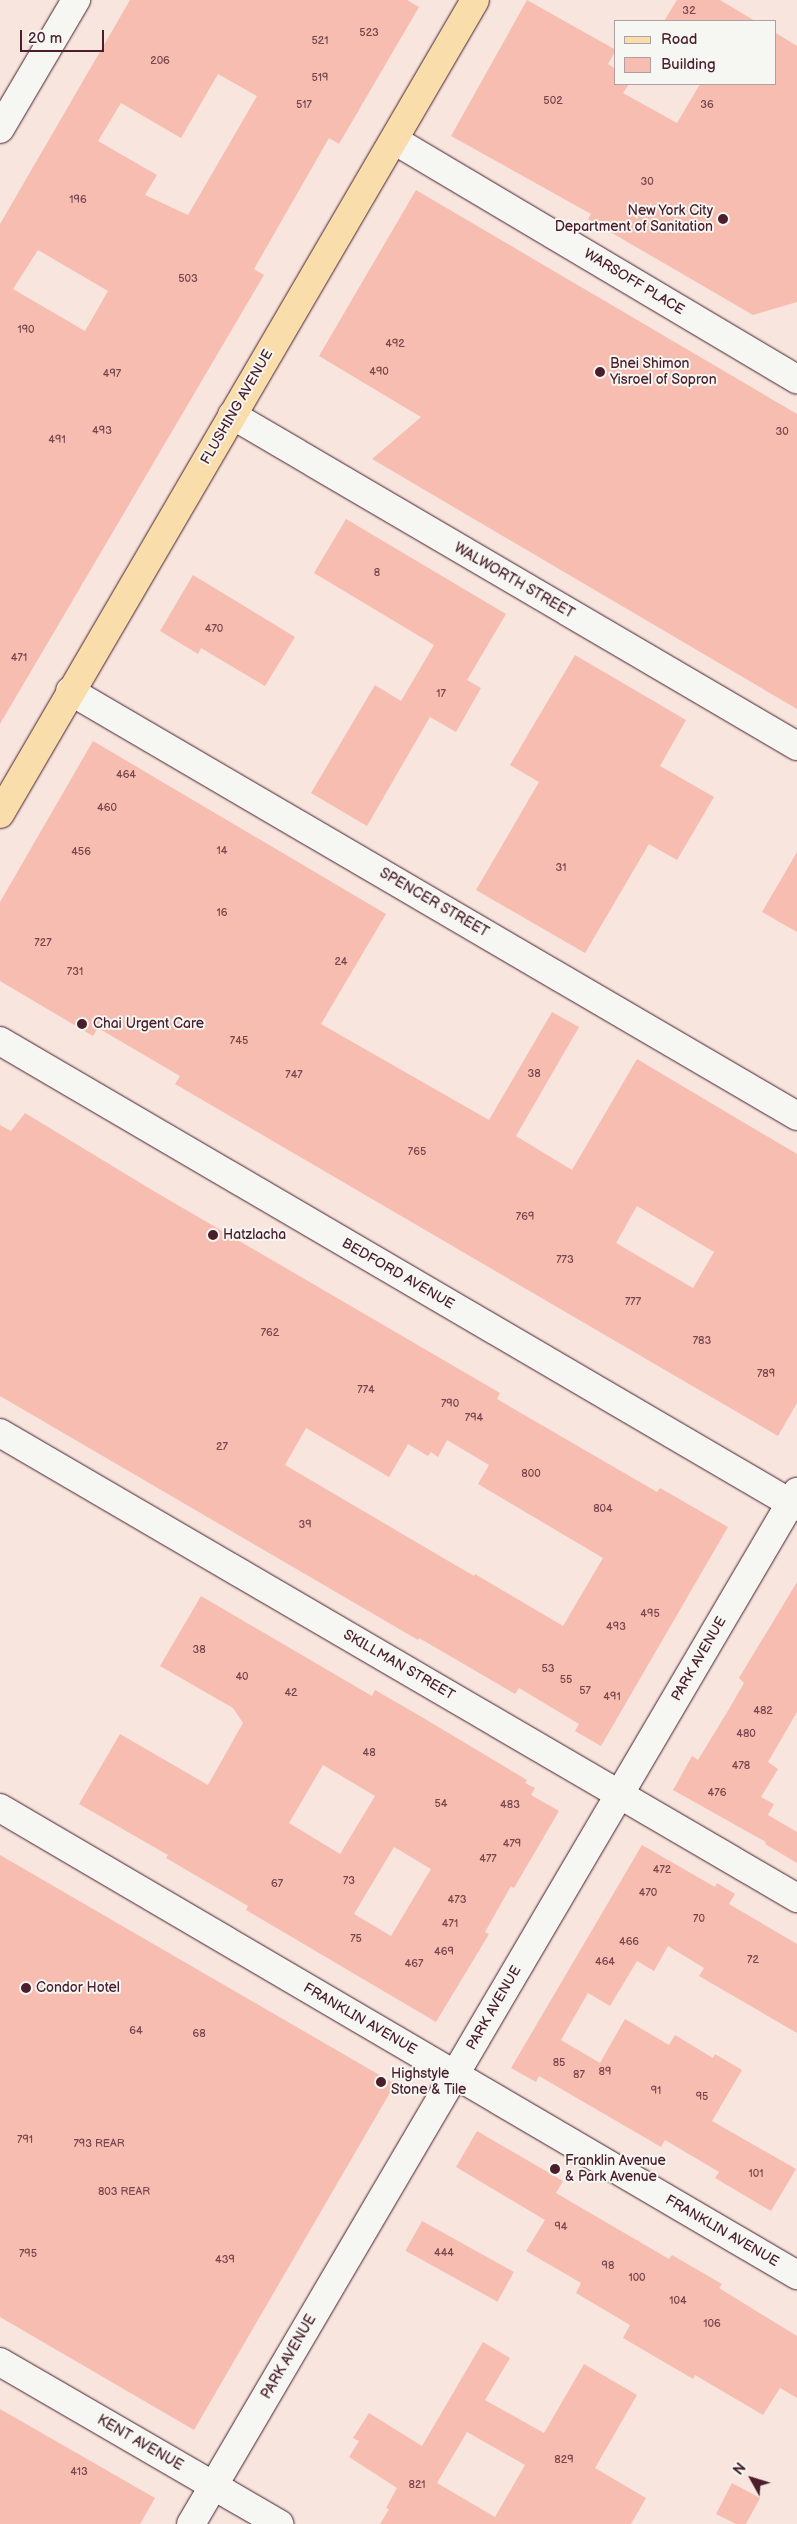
<!DOCTYPE html>
<style>
body{margin:0}
#map{position:relative;width:797px;height:2524px;overflow:hidden;background:#f7e5de;font-family:"Balsamiq Sans",sans-serif}
div>[style]{position:absolute}
[style*='--x']{left:calc(var(--x)*1px);top:calc(var(--y)*1px);width:calc(var(--w)*1px);rotate:calc(var(--a)*1deg)}
.building>*{inset:0;background:#f8bdb1;transform-origin:0 0}
.roads{filter:drop-shadow(0 0 1px #4a1f2b) drop-shadow(0 0 1px #4a1f2b)}
.street>*{height:28px;margin:-14px;padding:0 14px;transform-origin:14px;border-radius:14px;background:#f6f6f2}
.secondary>*{height:28px;margin:-14px;padding:0 14px;transform-origin:14px;border-radius:14px;background:#f6f6f2}
.primary>*{height:28px;margin:-14px;padding:0 14px;transform-origin:14px;border-radius:14px;background:#f9deab}
.dots>*{width:14px;height:14px;translate:-50% -50%;box-sizing:border-box;border:2px solid #f6f6f2;border-radius:50%}
span{translate:-50% -50%;white-space:nowrap;text-align:center;line-height:1.15;-webkit-text-stroke:4px #f6f6f2;paint-order:stroke}
.number-label{font-size:11px;color:#76464c}
.number-label span{-webkit-text-stroke-width:0}
.poi-label{font-size:14px;color:#4a1f2b}
.right{translate:-100% -50%;text-align:right}
.left{translate:0 -50%;text-align:left}
.street-label{font-size:14px;color:#4a1f2b}
.legend{position:absolute;left:614px;top:20px;width:162px;height:65px;box-sizing:border-box;background:#f6f6f2;border:1px solid #b1a0a2;margin:0;padding:6px 9px;list-style:none;font-size:15px;color:#4a1f2b}
.legend li{display:flex;align-items:center;gap:10px;height:25px}
.legend b{width:25px;border:1px solid #b1a0a2}
.north{position:absolute;left:727px;top:2454px;width:50px;height:50px;-webkit-text-stroke:4px #f6f6f2;paint-order:stroke;rotate:309deg;font-size:14px;font-weight:700;line-height:20px;text-align:center;color:#4a1f2b}
.north::after{content:'';display:block;margin:auto;width:18px;height:22px;background:#4a1f2b;clip-path:polygon(50% 0,100% 100%,50% 72%,0 100%)}
.scale{position:absolute;left:20px;top:30px;width:84px;height:22px;box-sizing:border-box;border:2px solid #4a1f2b;border-top:0;padding-left:6px;font-size:15px;line-height:18px;white-space:nowrap;color:#4a1f2b;-webkit-text-stroke:4px #f6f6f2;paint-order:stroke}
</style>
<div id="map">
<div class="building">
<i style="clip-path:polygon(evenodd,130px 0,407px 0,419px 7px,339px 144px,329px 138px,254px 269px,264px 275px,0 724px,0 224px,130px 0,218px 74px,257px 96px,188px 215px,145px 195px,157px 175px,98px 141px,121px 103px,181px 138px,218px 74px,130px 0,38px 250px,108px 291px,85px 331px,13px 289px,38px 250px)"></i>
<i style="clip-path:polygon(527px 0,616px 50px,608px 64px,616px 69px,616px 84px,629px 84px,623px 93px,677px 123px,700px 84px,776px 84px,776px 33px,797px 46px,797px 302px,753px 315px,588px 219px,591px 214px,451px 136px)"></i>
<i style="clip-path:polygon(677px 0,720px 0,755px 21px,664px 21px)"></i>
<i style="clip-path:polygon(416px 190px,797px 414px,797px 709px,372px 459px,421px 417px,319px 356px)"></i>
<i style="clip-path:polygon(346px 519px,506px 614px,467px 680px,481px 688px,456px 732px,430px 717px,367px 826px,311px 793px,375px 685px,401px 701px,434px 645px,314px 573px)"></i>
<i style="clip-path:polygon(193px 575px,295px 637px,265px 686px,201px 648px,198px 654px,160px 631px)"></i>
<i style="clip-path:polygon(575px 655px,686px 720px,660px 766px,714px 797px,677px 860px,649px 844px,585px 953px,476px 890px,539px 782px,510px 765px)"></i>
<i style="clip-path:polygon(evenodd,93px 741px,386px 914px,321px 1024px,489px 1120px,552px 1012px,579px 1027px,516px 1136px,572px 1170px,637px 1059px,797px 1154px,797px 1403px,778px 1436px,175px 1084px,180px 1076px,98px 1028px,93px 1036px,0 981px,0 902px,93px 741px,637px 1206px,714px 1252px,693px 1288px,616px 1243px,637px 1206px)"></i>
<i style="clip-path:polygon(797px 852px,797px 932px,762px 912px)"></i>
<i style="clip-path:polygon(evenodd,25px 1113px,152px 1190px,500px 1393px,497px 1399px,657px 1492px,660px 1488px,728px 1527px,601px 1746px,575px 1731px,579px 1724px,519px 1688px,515px 1694px,419px 1638px,418px 1640px,0 1396px,0 1125px,11px 1131px,25px 1113px,306px 1428px,389px 1477px,408px 1444px,428px 1456px,431px 1452px,438px 1457px,447px 1440px,489px 1465px,478px 1484px,603px 1558px,563px 1626px,475px 1574px,474px 1576px,285px 1465px,306px 1428px)"></i>
<i style="clip-path:polygon(797px 1582px,797px 1712px,768px 1762px,778px 1769px,761px 1797px,774px 1804px,768px 1815px,797px 1832px,797px 1863px,765px 1844px,766px 1842px,673px 1790px,692px 1756px,698px 1760px,729px 1709px,744px 1683px,739px 1678px)"></i>
<i style="clip-path:polygon(evenodd,201px 1596px,372px 1696px,375px 1690px,420px 1716px,527px 1780px,525px 1783px,535px 1788px,531px 1795px,559px 1811px,514px 1888px,511px 1886px,485px 1932px,489px 1934px,436px 2022px,246px 1910px,248px 1906px,166px 1858px,168px 1855px,79px 1804px,120px 1734px,208px 1785px,243px 1723px,233px 1708px,160px 1666px,201px 1596px,323px 1765px,375px 1796px,340px 1854px,289px 1823px,323px 1765px,201px 1596px,394px 1847px,431px 1869px,391px 1936px,354px 1914px,394px 1847px)"></i>
<i style="clip-path:polygon(642px 1845px,715px 1887px,717px 1883px,735px 1894px,729px 1904px,797px 1944px,797px 2033px,699px 1976px,704px 1968px,668px 1946px,654px 1971px,637px 1961px,610px 2006px,588px 1993px,561px 2040px,600px 2063px,625px 2019px,669px 2045px,675px 2035px,713px 2058px,715px 2054px,742px 2070px,712px 2121px,796px 2169px,771px 2211px,715px 2178px,719px 2172px,665px 2140px,661px 2147px,539px 2076px,536px 2082px,511px 2068px)"></i>
<i style="clip-path:polygon(0 1855px,395px 2084px,194px 2430px,0 2317px)"></i>
<i style="clip-path:polygon(477px 2131px,563px 2181px,556px 2193px,669px 2259px,672px 2255px,722px 2284px,719px 2288px,797px 2336px,797px 2398px,780px 2388px,763px 2415px,695px 2375px,693px 2379px,623px 2338px,630px 2325px,576px 2293px,581px 2283px,526px 2251px,545px 2220px,456px 2167px)"></i>
<i style="left:422px;top:2221px;width:105px;height:34px;rotate:29deg"></i>
<i style="clip-path:polygon(evenodd,483px 2342px,510px 2358px,485px 2400px,544px 2433px,584px 2364px,637px 2395px,595px 2468px,646px 2498px,631px 2524px,380px 2524px,389px 2509px,386px 2508px,397px 2488px,349px 2457px,359px 2441px,353px 2438px,369px 2413px,422px 2446px,483px 2342px,467px 2432px,525px 2465px,495px 2517px,437px 2483px,467px 2432px)"></i>
<i style="clip-path:polygon(0 2409px,155px 2498px,140px 2524px,0 2524px)"></i>
<i style="clip-path:polygon(732px 2483px,760px 2498px,746px 2524px,736px 2524px,716px 2514px)"></i>
</div>
<div class="roads">
<div class="street">
<i style="--x:394;--y:140;--w:469;--a:30.7"></i>
<i style="--x:232;--y:415;--w:655;--a:30.36"></i>
<i style="--x:70;--y:691;--w:842;--a:30.31"></i>
<i style="--x:0;--y:1433;--w:923;--a:30.26"></i>
<i style="--x:0;--y:1808;--w:924;--a:30.37"></i>
<i style="--x:191;--y:2524;--w:1197;--a:-59.58"></i>
</div>
<div class="secondary">
<i style="--x:0;--y:129;--w:150;--a:-59.5"></i>
<i style="--x:0;--y:1041;--w:923;--a:30.31"></i>
<i style="--x:0;--y:2362;--w:323;--a:30.1"></i>
</div>
<div class="primary">
<i style="--x:0;--y:814;--w:942;--a:-59.73"></i>
</div>
</div>
<div class="dots">
<i style="left:723px;top:219px;background:#4a1f2b"></i>
<i style="left:600px;top:372px;background:#4a1f2b"></i>
<i style="left:82px;top:1024px;background:#4a1f2b"></i>
<i style="left:213px;top:1235px;background:#4a1f2b"></i>
<i style="left:26px;top:1988px;background:#4a1f2b"></i>
<i style="left:381px;top:2082px;background:#4a1f2b"></i>
<i style="left:555px;top:2169px;background:#4a1f2b"></i>
</div>
<div class="number-label">
<span style="left:689px;top:11px">32</span>
<span style="left:369px;top:33px">523</span>
<span style="left:320px;top:41px">521</span>
<span style="left:160px;top:61px">206</span>
<span style="left:320px;top:78px">519</span>
<span style="left:553px;top:101px">502</span>
<span style="left:304px;top:105px">517</span>
<span style="left:707px;top:105px">36</span>
<span style="left:647px;top:182px">30</span>
<span style="left:78px;top:200px">196</span>
<span style="left:188px;top:279px">503</span>
<span style="left:26px;top:330px">190</span>
<span style="left:395px;top:344px">492</span>
<span style="left:379px;top:372px">490</span>
<span style="left:112px;top:374px">497</span>
<span style="left:102px;top:431px">493</span>
<span style="left:782px;top:432px">30</span>
<span style="left:57px;top:440px">491</span>
<span style="left:377px;top:573px">8</span>
<span style="left:214px;top:629px">470</span>
<span style="left:19px;top:658px">471</span>
<span style="left:441px;top:694px">17</span>
<span style="left:126px;top:775px">464</span>
<span style="left:107px;top:808px">460</span>
<span style="left:222px;top:851px">14</span>
<span style="left:81px;top:852px">456</span>
<span style="left:561px;top:868px">31</span>
<span style="left:222px;top:913px">16</span>
<span style="left:43px;top:943px">727</span>
<span style="left:341px;top:962px">24</span>
<span style="left:75px;top:972px">731</span>
<span style="left:239px;top:1041px">745</span>
<span style="left:534px;top:1074px">38</span>
<span style="left:294px;top:1075px">747</span>
<span style="left:417px;top:1152px">765</span>
<span style="left:525px;top:1217px">769</span>
<span style="left:565px;top:1260px">773</span>
<span style="left:633px;top:1302px">777</span>
<span style="left:270px;top:1333px">762</span>
<span style="left:702px;top:1341px">783</span>
<span style="left:766px;top:1374px">789</span>
<span style="left:366px;top:1390px">774</span>
<span style="left:450px;top:1404px">790</span>
<span style="left:474px;top:1418px">794</span>
<span style="left:222px;top:1447px">27</span>
<span style="left:531px;top:1474px">800</span>
<span style="left:603px;top:1509px">804</span>
<span style="left:305px;top:1525px">39</span>
<span style="left:650px;top:1614px">495</span>
<span style="left:616px;top:1627px">493</span>
<span style="left:199px;top:1650px">38</span>
<span style="left:548px;top:1669px">53</span>
<span style="left:242px;top:1677px">40</span>
<span style="left:566px;top:1680px">55</span>
<span style="left:585px;top:1691px">57</span>
<span style="left:291px;top:1693px">42</span>
<span style="left:612px;top:1697px">491</span>
<span style="left:763px;top:1711px">482</span>
<span style="left:746px;top:1734px">480</span>
<span style="left:369px;top:1753px">48</span>
<span style="left:741px;top:1766px">478</span>
<span style="left:717px;top:1793px">476</span>
<span style="left:441px;top:1804px">54</span>
<span style="left:510px;top:1805px">483</span>
<span style="left:512px;top:1844px">479</span>
<span style="left:488px;top:1859px">477</span>
<span style="left:662px;top:1870px">472</span>
<span style="left:349px;top:1881px">73</span>
<span style="left:277px;top:1884px">67</span>
<span style="left:648px;top:1893px">470</span>
<span style="left:457px;top:1900px">473</span>
<span style="left:699px;top:1919px">70</span>
<span style="left:450px;top:1924px">471</span>
<span style="left:356px;top:1939px">75</span>
<span style="left:629px;top:1942px">466</span>
<span style="left:444px;top:1952px">469</span>
<span style="left:753px;top:1960px">72</span>
<span style="left:605px;top:1962px">464</span>
<span style="left:414px;top:1964px">467</span>
<span style="left:136px;top:2031px">64</span>
<span style="left:199px;top:2034px">68</span>
<span style="left:559px;top:2063px">85</span>
<span style="left:605px;top:2072px">89</span>
<span style="left:579px;top:2075px">87</span>
<span style="left:656px;top:2091px">91</span>
<span style="left:702px;top:2097px">95</span>
<span style="left:25px;top:2140px">791</span>
<span style="left:99px;top:2144px">793 REAR</span>
<span style="left:756px;top:2174px">101</span>
<span style="left:124px;top:2192px">803 REAR</span>
<span style="left:561px;top:2227px">94</span>
<span style="left:444px;top:2253px">444</span>
<span style="left:28px;top:2254px">795</span>
<span style="left:225px;top:2260px">439</span>
<span style="left:608px;top:2266px">98</span>
<span style="left:637px;top:2278px">100</span>
<span style="left:678px;top:2301px">104</span>
<span style="left:712px;top:2324px">106</span>
<span style="left:564px;top:2460px">829</span>
<span style="left:79px;top:2472px">413</span>
<span style="left:417px;top:2485px">821</span>
</div>
<div class="poi-label">
<span class="right" style="left:713px;top:219px">New York City<br>Department of Sanitation</span>
<span class="left" style="left:610px;top:372px">Bnei Shimon<br>Yisroel of Sopron</span>
<span class="left" style="left:93px;top:1024px">Chai Urgent Care</span>
<span class="left" style="left:223px;top:1235px">Hatzlacha</span>
<span class="left" style="left:36px;top:1988px">Condor Hotel</span>
<span class="left" style="left:391px;top:2082px">Highstyle<br>Stone &amp; Tile</span>
<span class="left" style="left:565px;top:2169px">Franklin Avenue<br>&amp; Park Avenue</span>
</div>
<div class="street-label">
<span style="left:634px;top:282px;rotate:31deg">WARSOFF PLACE</span>
<span style="left:237px;top:407px;rotate:-60deg">FLUSHING AVENUE</span>
<span style="left:514px;top:581px;rotate:30deg">WALWORTH STREET</span>
<span style="left:434px;top:903px;rotate:30deg">SPENCER STREET</span>
<span style="left:398px;top:1274px;rotate:30deg">BEDFORD AVENUE</span>
<span style="left:699px;top:1659px;rotate:-60deg">PARK AVENUE</span>
<span style="left:399px;top:1665px;rotate:30deg">SKILLMAN STREET</span>
<span style="left:494px;top:2008px;rotate:-60deg">PARK AVENUE</span>
<span style="left:360px;top:2019px;rotate:30deg">FRANKLIN AVENUE</span>
<span style="left:722px;top:2231px;rotate:30deg">FRANKLIN AVENUE</span>
<span style="left:289px;top:2357px;rotate:-60deg">PARK AVENUE</span>
<span style="left:140px;top:2443px;rotate:30deg">KENT AVENUE</span>
</div>
<ul class="legend">
<li><b style="height:6px;background:#f9deab"></b>Road</li>
<li><b style="height:14px;background:#f8bdb1"></b>Building</li>
</ul>
<div class="north">N</div>
<div class="scale">20 m</div>
</div>
